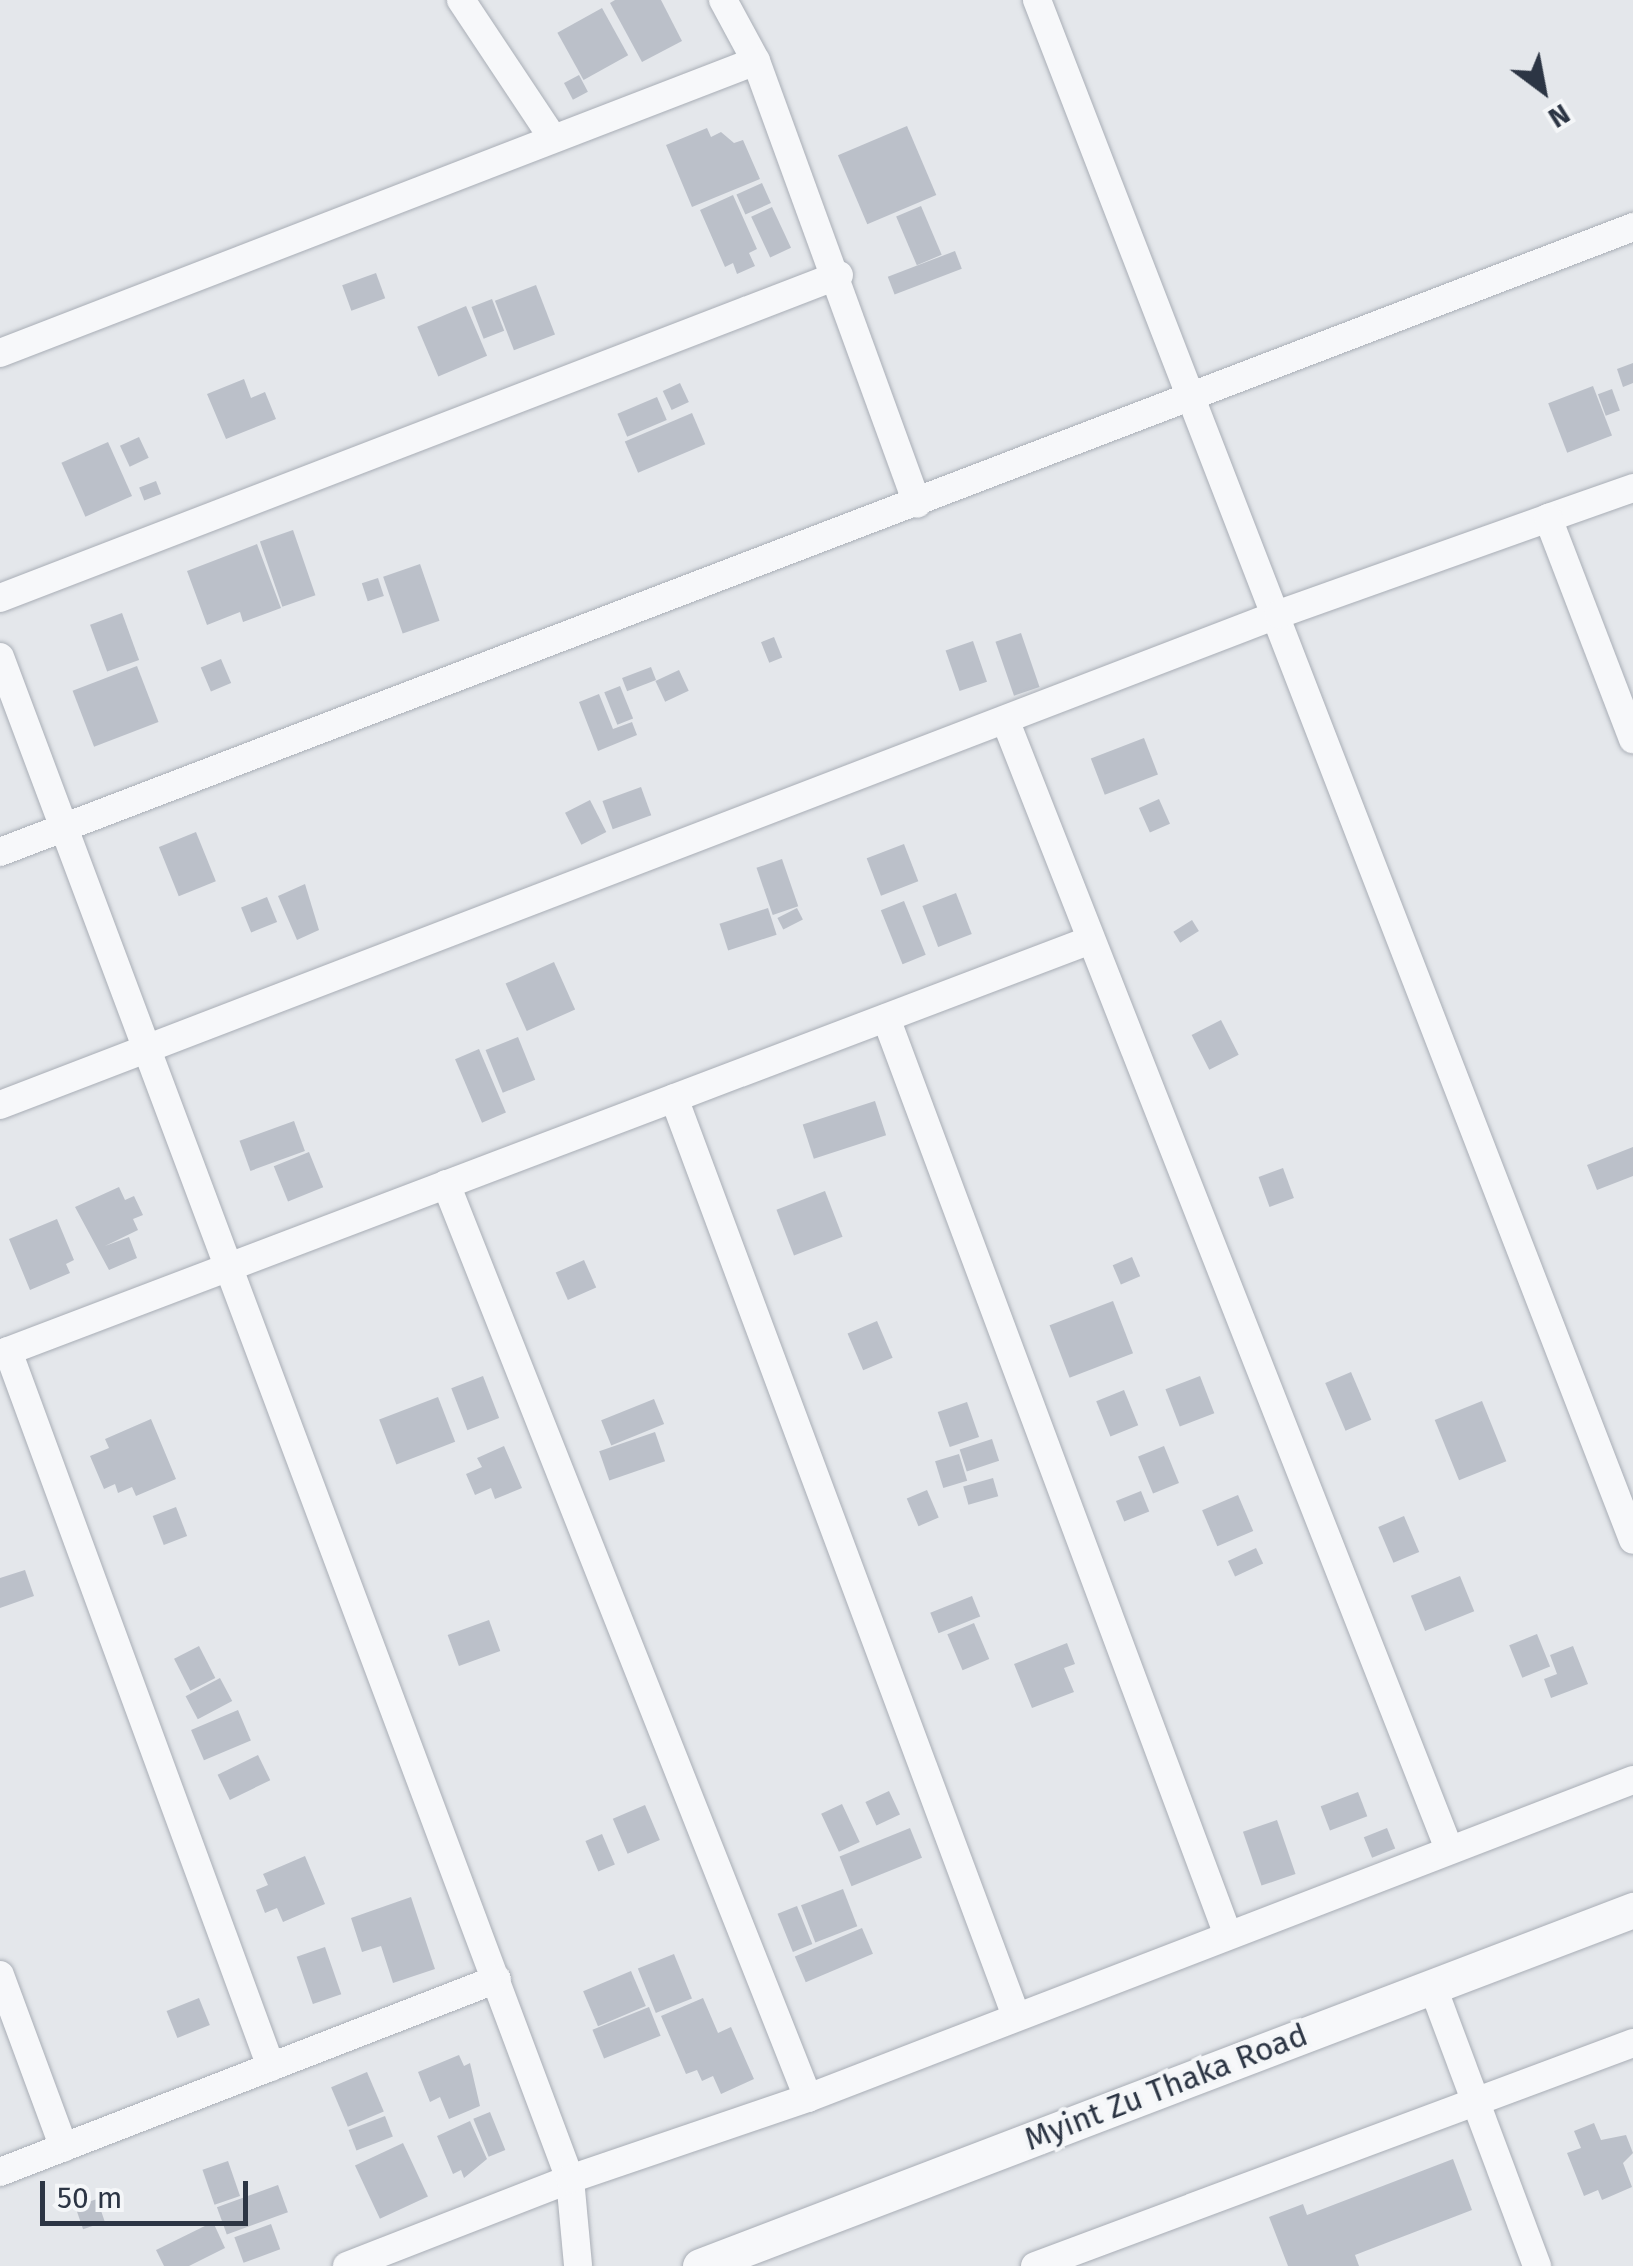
<!DOCTYPE html>
<style>
body{margin:0}
#map{position:relative;width:1633px;height:2266px;overflow:hidden;background:#e4e7eb;font-family:"Fira Sans",sans-serif}
div>[style]{position:absolute}
[style*='--x']{left:calc(var(--x)*1px);top:calc(var(--y)*1px);width:calc(var(--w)*1px);rotate:calc(var(--a)*1deg)}
.building>*{inset:0;background:#bbc0c9;transform-origin:0 0}
.roads{filter:drop-shadow(0 0 2px #a9aeb6) drop-shadow(0 0 2px #a9aeb6)}
.minor>*{height:28px;margin:-14px;padding:0 14px;transform-origin:14px;border-radius:14px;background:#f7f8fa}
.tertiary>*{height:35px;margin:-17.5px;padding:0 17.5px;transform-origin:17.5px;border-radius:17.5px;background:#f7f8fa}
span{translate:-50% -50%;white-space:nowrap;text-align:center;line-height:1.15;-webkit-text-stroke:8px #f4f6f8;paint-order:stroke}
.street-label{font-size:32px;color:#2c3544}
.north{position:absolute;left:1493px;top:40px;width:100px;height:100px;-webkit-text-stroke:8px #f4f6f8;paint-order:stroke;rotate:148deg;font-size:28px;font-weight:700;line-height:40px;text-align:center;color:#2c3544}
.north::after{content:'';display:block;margin:auto;width:35px;height:45px;background:#2c3544;clip-path:polygon(50% 0,100% 100%,50% 72%,0 100%)}
.scale{position:absolute;left:40px;top:2181px;width:208px;height:45px;box-sizing:border-box;border:5px solid #2c3544;border-top:0;padding-left:12px;font-size:30px;line-height:35px;white-space:nowrap;color:#2c3544;-webkit-text-stroke:8px #f4f6f8;paint-order:stroke}
</style>
<div id="map">
<div class="building">
<i style="clip-path:polygon(615px 0,661px 0,682px 41px,642px 62px,610px 3px)"></i>
<i style="left:602px;top:8px;width:54px;height:51px;rotate:61deg"></i>
<i style="left:579px;top:75px;width:19px;height:17px;rotate:62deg"></i>
<i style="left:907px;top:126px;width:75px;height:75px;rotate:67deg"></i>
<i style="clip-path:polygon(707px 128px,711px 137px,721px 132px,734px 143px,743px 140px,760px 179px,692px 207px,666px 145px)"></i>
<i style="left:762px;top:183px;width:22px;height:28px;rotate:66deg"></i>
<i style="clip-path:polygon(733px 195px,757px 249px,749px 253px,755px 266px,737px 274px,733px 263px,725px 267px,700px 210px)"></i>
<i style="left:921px;top:206px;width:53px;height:27px;rotate:67deg"></i>
<i style="left:772px;top:207px;width:45px;height:23px;rotate:65deg"></i>
<i style="left:955px;top:251px;width:19px;height:72px;rotate:69deg"></i>
<i style="left:376px;top:273px;width:27px;height:36px;rotate:70deg"></i>
<i style="left:536px;top:285px;width:53px;height:44px;rotate:69deg"></i>
<i style="left:492px;top:299px;width:34px;height:22px;rotate:69deg"></i>
<i style="left:466px;top:306px;width:54px;height:53px;rotate:67deg"></i>
<i style="clip-path:polygon(1633px 363px,1633px 383px,1623px 387px,1617px 369px)"></i>
<i style="clip-path:polygon(244px 379px,251px 398px,265px 392px,276px 419px,226px 439px,207px 394px)"></i>
<i style="left:680px;top:383px;width:21px;height:19px;rotate:65deg"></i>
<i style="left:1593px;top:386px;width:53px;height:48px;rotate:69deg"></i>
<i style="left:1612px;top:389px;width:23px;height:15px;rotate:70deg"></i>
<i style="left:657px;top:397px;width:25px;height:43px;rotate:67deg"></i>
<i style="left:692px;top:413px;width:34px;height:73px;rotate:67deg"></i>
<i style="left:139px;top:437px;width:23px;height:21px;rotate:65deg"></i>
<i style="left:108px;top:442px;width:59px;height:51px;rotate:66deg"></i>
<i style="left:156px;top:481px;width:14px;height:18px;rotate:69deg"></i>
<i style="left:293px;top:530px;width:69px;height:35px;rotate:71deg"></i>
<i style="clip-path:polygon(257px 544px,281px 608px,243px 622px,240px 612px,207px 625px,187px 571px)"></i>
<i style="left:420px;top:564px;width:60px;height:39px;rotate:71deg"></i>
<i style="left:378px;top:578px;width:19px;height:17px;rotate:72deg"></i>
<i style="left:122px;top:613px;width:50px;height:34px;rotate:70deg"></i>
<i style="left:1021px;top:633px;width:57px;height:27px;rotate:71deg"></i>
<i style="left:774px;top:637px;width:22px;height:14px;rotate:68deg"></i>
<i style="left:973px;top:641px;width:43px;height:29px;rotate:71deg"></i>
<i style="left:221px;top:659px;width:26px;height:22px;rotate:67deg"></i>
<i style="left:137px;top:666px;width:60px;height:69px;rotate:69deg"></i>
<i style="left:651px;top:667px;width:14px;height:31px;rotate:69deg"></i>
<i style="left:679px;top:670px;width:23px;height:26px;rotate:65deg"></i>
<i style="left:620px;top:686px;width:35px;height:17px;rotate:68deg"></i>
<i style="clip-path:polygon(599px 694px,613px 729px,632px 722px,637px 735px,598px 751px,579px 702px)"></i>
<i style="left:1144px;top:738px;width:39px;height:57px;rotate:69deg"></i>
<i style="left:641px;top:787px;width:30px;height:41px;rotate:70deg"></i>
<i style="left:1159px;top:799px;width:27px;height:22px;rotate:66deg"></i>
<i style="left:590px;top:800px;width:36px;height:28px;rotate:63deg"></i>
<i style="left:196px;top:832px;width:53px;height:40px;rotate:68deg"></i>
<i style="left:904px;top:844px;width:40px;height:40px;rotate:69deg"></i>
<i style="left:782px;top:859px;width:50px;height:27px;rotate:71deg"></i>
<i style="clip-path:polygon(305px 884px,319px 930px,297px 940px,278px 896px)"></i>
<i style="left:956px;top:893px;width:44px;height:36px;rotate:69deg"></i>
<i style="left:267px;top:897px;width:27px;height:28px;rotate:68deg"></i>
<i style="left:904px;top:901px;width:58px;height:25px;rotate:68deg"></i>
<i style="left:768px;top:908px;width:28px;height:51px;rotate:72deg"></i>
<i style="left:797px;top:908px;width:13px;height:22px;rotate:63deg"></i>
<i style="left:1192px;top:920px;width:13px;height:22px;rotate:58deg"></i>
<i style="left:554px;top:962px;width:52px;height:53px;rotate:66deg"></i>
<i style="left:1221px;top:1020px;width:39px;height:33px;rotate:63deg"></i>
<i style="left:518px;top:1037px;width:46px;height:35px;rotate:68deg"></i>
<i style="left:479px;top:1049px;width:69px;height:26px;rotate:67deg"></i>
<i style="left:875px;top:1101px;width:36px;height:76px;rotate:72deg"></i>
<i style="left:294px;top:1121px;width:32px;height:58px;rotate:70deg"></i>
<i style="clip-path:polygon(1633px 1147px,1633px 1176px,1597px 1190px,1587px 1165px)"></i>
<i style="left:309px;top:1152px;width:38px;height:38px;rotate:68deg"></i>
<i style="left:1283px;top:1168px;width:32px;height:26px;rotate:70deg"></i>
<i style="clip-path:polygon(119px 1187px,125px 1200px,134px 1196px,143px 1215px,133px 1219px,138px 1230px,105px 1246px,129px 1237px,137px 1258px,109px 1270px,75px 1207px)"></i>
<i style="left:825px;top:1191px;width:49px;height:52px;rotate:69deg"></i>
<i style="clip-path:polygon(57px 1219px,74px 1260px,66px 1264px,70px 1273px,30px 1290px,9px 1239px)"></i>
<i style="left:1132px;top:1257px;width:21px;height:21px;rotate:67deg"></i>
<i style="left:584px;top:1260px;width:30px;height:31px;rotate:66deg"></i>
<i style="left:1113px;top:1301px;width:56px;height:68px;rotate:69deg"></i>
<i style="left:877px;top:1321px;width:40px;height:32px;rotate:67deg"></i>
<i style="left:1351px;top:1372px;width:52px;height:28px;rotate:67deg"></i>
<i style="left:483px;top:1376px;width:45px;height:34px;rotate:69deg"></i>
<i style="left:1200px;top:1376px;width:40px;height:37px;rotate:69deg"></i>
<i style="left:1124px;top:1390px;width:38px;height:30px;rotate:68deg"></i>
<i style="left:438px;top:1397px;width:48px;height:63px;rotate:69deg"></i>
<i style="left:654px;top:1399px;width:27px;height:57px;rotate:68deg"></i>
<i style="left:1482px;top:1401px;width:65px;height:51px;rotate:68deg"></i>
<i style="left:967px;top:1402px;width:37px;height:31px;rotate:71deg"></i>
<i style="clip-path:polygon(151px 1419px,176px 1479px,136px 1496px,132px 1487px,118px 1493px,115px 1484px,104px 1489px,90px 1456px,109px 1448px,105px 1439px)"></i>
<i style="left:655px;top:1432px;width:31px;height:59px;rotate:71deg"></i>
<i style="left:992px;top:1439px;width:23px;height:34px;rotate:72deg"></i>
<i style="clip-path:polygon(504px 1446px,522px 1488px,495px 1499px,491px 1488px,475px 1495px,466px 1474px,482px 1467px,477px 1458px)"></i>
<i style="left:1164px;top:1446px;width:40px;height:28px;rotate:68deg"></i>
<i style="left:959px;top:1454px;width:28px;height:25px;rotate:73deg"></i>
<i style="left:993px;top:1478px;width:19px;height:31px;rotate:74deg"></i>
<i style="left:927px;top:1490px;width:30px;height:22px;rotate:67deg"></i>
<i style="left:1141px;top:1491px;width:22px;height:27px;rotate:68deg"></i>
<i style="left:1238px;top:1495px;width:39px;height:39px;rotate:67deg"></i>
<i style="left:176px;top:1507px;width:31px;height:25px;rotate:69deg"></i>
<i style="left:1404px;top:1516px;width:39px;height:28px;rotate:67deg"></i>
<i style="left:1256px;top:1548px;width:17px;height:31px;rotate:65deg"></i>
<i style="clip-path:polygon(25px 1570px,34px 1596px,0 1608px,0 1578px)"></i>
<i style="left:1460px;top:1576px;width:38px;height:53px;rotate:68deg"></i>
<i style="left:972px;top:1596px;width:22px;height:45px;rotate:68deg"></i>
<i style="left:489px;top:1620px;width:33px;height:44px;rotate:70deg"></i>
<i style="left:974px;top:1623px;width:39px;height:29px;rotate:67deg"></i>
<i style="left:1537px;top:1634px;width:35px;height:30px;rotate:68deg"></i>
<i style="clip-path:polygon(1067px 1643px,1075px 1664px,1064px 1668px,1074px 1692px,1032px 1708px,1014px 1664px)"></i>
<i style="left:199px;top:1646px;width:36px;height:28px;rotate:63deg"></i>
<i style="clip-path:polygon(1573px 1646px,1588px 1684px,1551px 1698px,1544px 1679px,1557px 1674px,1550px 1655px)"></i>
<i style="left:220px;top:1678px;width:26px;height:39px;rotate:62deg"></i>
<i style="left:238px;top:1710px;width:33px;height:51px;rotate:67deg"></i>
<i style="left:258px;top:1755px;width:28px;height:45px;rotate:64deg"></i>
<i style="left:889px;top:1791px;width:26px;height:26px;rotate:65deg"></i>
<i style="left:1358px;top:1792px;width:26px;height:40px;rotate:69deg"></i>
<i style="left:842px;top:1804px;width:42px;height:23px;rotate:65deg"></i>
<i style="left:645px;top:1805px;width:38px;height:35px;rotate:67deg"></i>
<i style="left:1277px;top:1820px;width:57px;height:36px;rotate:71deg"></i>
<i style="left:910px;top:1828px;width:32px;height:76px;rotate:68deg"></i>
<i style="left:1387px;top:1828px;width:22px;height:25px;rotate:68deg"></i>
<i style="left:602px;top:1834px;width:33px;height:18px;rotate:67deg"></i>
<i style="clip-path:polygon(305px 1856px,325px 1904px,283px 1922px,277px 1908px,265px 1913px,256px 1890px,268px 1885px,263px 1874px)"></i>
<i style="left:843px;top:1889px;width:40px;height:45px;rotate:69deg"></i>
<i style="clip-path:polygon(411px 1897px,435px 1969px,393px 1983px,381px 1946px,362px 1952px,351px 1918px)"></i>
<i style="left:797px;top:1906px;width:41px;height:21px;rotate:68deg"></i>
<i style="left:862px;top:1928px;width:28px;height:73px;rotate:67deg"></i>
<i style="left:325px;top:1947px;width:50px;height:30px;rotate:71deg"></i>
<i style="left:674px;top:1954px;width:48px;height:39px;rotate:68deg"></i>
<i style="left:631px;top:1971px;width:38px;height:52px;rotate:67deg"></i>
<i style="left:199px;top:1998px;width:29px;height:35px;rotate:68deg"></i>
<i style="clip-path:polygon(703px 1998px,718px 2033px,731px 2027px,754px 2079px,721px 2094px,713px 2076px,702px 2081px,697px 2070px,686px 2074px,661px 2016px)"></i>
<i style="left:649px;top:2007px;width:31px;height:61px;rotate:68deg"></i>
<i style="clip-path:polygon(459px 2055px,464px 2066px,470px 2063px,480px 2106px,449px 2119px,440px 2097px,430px 2102px,418px 2072px)"></i>
<i style="left:367px;top:2072px;width:43px;height:39px;rotate:67deg"></i>
<i style="left:490px;top:2112px;width:41px;height:18px;rotate:68deg"></i>
<i style="left:385px;top:2116px;width:22px;height:39px;rotate:69deg"></i>
<i style="clip-path:polygon(470px 2121px,487px 2159px,464px 2178px,461px 2170px,453px 2174px,437px 2136px)"></i>
<i style="clip-path:polygon(1594px 2123px,1601px 2140px,1626px 2135px,1633px 2153px,1623px 2163px,1632px 2187px,1602px 2200px,1598px 2190px,1584px 2196px,1567px 2153px,1581px 2148px,1574px 2131px)"></i>
<i style="left:403px;top:2143px;width:59px;height:53px;rotate:65deg"></i>
<i style="clip-path:polygon(1453px 2159px,1472px 2210px,1355px 2255px,1359px 2266px,1288px 2266px,1269px 2217px,1303px 2204px,1307px 2215px)"></i>
<i style="left:228px;top:2161px;width:37px;height:27px;rotate:71deg"></i>
<i style="left:278px;top:2185px;width:29px;height:65px;rotate:70deg"></i>
<i style="left:97px;top:2199px;width:24px;height:23px;rotate:71deg"></i>
<i style="clip-path:polygon(213px 2222px,225px 2248px,189px 2266px,164px 2266px,156px 2250px)"></i>
<i style="left:271px;top:2224px;width:27px;height:39px;rotate:70deg"></i>
</div>
<div class="roads">
<div class="minor">
<i style="--x:461;--y:0;--w:164;--a:56.4"></i>
<i style="--x:723;--y:0;--w:69;--a:61.6"></i>
<i style="--x:756;--y:61;--w:471;--a:70"></i>
<i style="--x:1037;--y:0;--w:1651;--a:68.84"></i>
<i style="--x:0;--y:353;--w:810;--a:-21.12"></i>
<i style="--x:1548;--y:518;--w:90;--a:-19.4"></i>
<i style="--x:0;--y:598;--w:899;--a:-21.06"></i>
<i style="--x:0;--y:657;--w:1625;--a:69.47"></i>
<i style="--x:570;--y:2179;--w:87;--a:84.7"></i>
<i style="--x:1006;--y:722;--w:1211;--a:68.54"></i>
<i style="--x:0;--y:852;--w:1749;--a:-20.94"></i>
<i style="--x:886;--y:1018;--w:979;--a:69.55"></i>
<i style="--x:674;--y:1098;--w:980;--a:69.57"></i>
<i style="--x:0;--y:1105;--w:1370;--a:-21"></i>
<i style="--x:1279;--y:614;--w:286;--a:-19.6"></i>
<i style="--x:1548;--y:518;--w:237;--a:69"></i>
<i style="--x:446;--y:1184;--w:983;--a:68.39"></i>
<i style="--x:8;--y:1351;--w:763;--a:69.83"></i>
<i style="--x:0;--y:1354;--w:1164;--a:-20.79"></i>
<i style="--x:0;--y:1975;--w:184;--a:69.7"></i>
<i style="--x:1432;--y:1985;--w:300;--a:69.5"></i>
<i style="--x:0;--y:2172;--w:533;--a:-21.22"></i>
<i style="--x:347;--y:2266;--w:239;--a:-21.3"></i>
<i style="--x:570;--y:2179;--w:251;--a:-18.8"></i>
<i style="--x:808;--y:2098;--w:884;--a:-21.08"></i>
<i style="--x:1035;--y:2266;--w:638;--a:-20.45"></i>
</div>
<div class="tertiary">
<i style="--x:700;--y:2266;--w:999;--a:-20.89"></i>
</div>
</div>
<div class="street-label">
<span style="left:1166px;top:2087px;rotate:-21deg">Myint Zu Thaka Road</span>
</div>
<div class="north">N</div>
<div class="scale">50 m</div>
</div>
